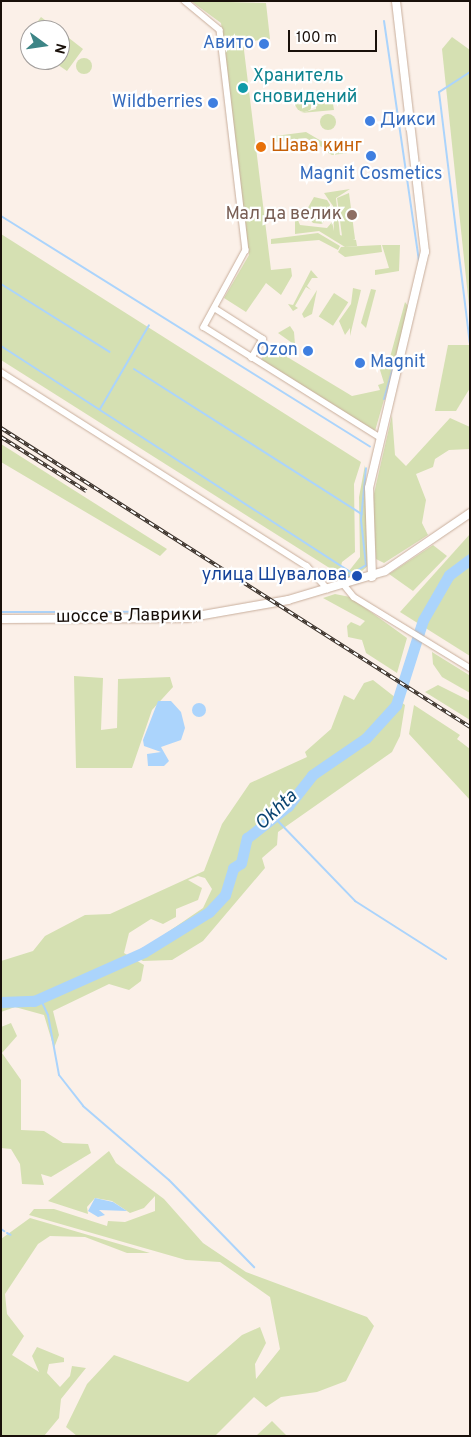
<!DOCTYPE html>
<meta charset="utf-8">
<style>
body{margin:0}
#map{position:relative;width:471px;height:1437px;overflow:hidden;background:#fbf0e8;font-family:Overpass,sans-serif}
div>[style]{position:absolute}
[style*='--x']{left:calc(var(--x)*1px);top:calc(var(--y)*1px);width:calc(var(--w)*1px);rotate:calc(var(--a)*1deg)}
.green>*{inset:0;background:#d5e0b2;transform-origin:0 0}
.round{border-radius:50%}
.water>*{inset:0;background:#abd4fc}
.stream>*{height:2px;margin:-1px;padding:0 1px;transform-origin:1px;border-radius:1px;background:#abd4fc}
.river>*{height:11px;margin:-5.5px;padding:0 5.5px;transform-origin:5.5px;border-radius:5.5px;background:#abd4fc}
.roads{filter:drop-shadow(0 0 1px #c8ae9c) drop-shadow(0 0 1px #c8ae9c)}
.street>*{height:5.5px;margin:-2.75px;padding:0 2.75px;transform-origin:2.75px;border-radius:2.75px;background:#fff}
.secondary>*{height:8px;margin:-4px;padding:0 4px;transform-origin:4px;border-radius:4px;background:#fff}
.rail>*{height:4px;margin-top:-2px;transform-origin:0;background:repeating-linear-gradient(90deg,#fff 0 5.5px,#3a312a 0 11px);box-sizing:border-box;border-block:1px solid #3a312a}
.dots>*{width:14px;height:14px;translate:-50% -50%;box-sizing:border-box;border:2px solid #fff;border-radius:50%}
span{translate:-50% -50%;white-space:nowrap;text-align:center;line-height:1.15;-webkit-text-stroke:4.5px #fff;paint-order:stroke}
.shop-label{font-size:18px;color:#366cbe}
.right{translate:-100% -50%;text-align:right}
.left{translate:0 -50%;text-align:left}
.culture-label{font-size:18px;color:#0d838f}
.food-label{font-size:18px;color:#c56008}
.education-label{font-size:18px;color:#785e54}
.transit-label{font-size:18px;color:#164399}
.street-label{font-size:18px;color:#19100a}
.water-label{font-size:19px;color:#0a4471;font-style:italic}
.frame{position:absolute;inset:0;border:2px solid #19100a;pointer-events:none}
.north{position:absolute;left:20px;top:20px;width:50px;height:50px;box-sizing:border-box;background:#fff;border:1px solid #a39f9d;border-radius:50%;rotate:104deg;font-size:14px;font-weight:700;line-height:20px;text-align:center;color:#19100a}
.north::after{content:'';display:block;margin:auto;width:18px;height:22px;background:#3d8586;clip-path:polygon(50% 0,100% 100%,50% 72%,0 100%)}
.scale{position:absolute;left:288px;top:30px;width:89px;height:22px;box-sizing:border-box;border:2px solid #19100a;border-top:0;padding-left:6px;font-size:15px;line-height:18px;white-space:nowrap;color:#19100a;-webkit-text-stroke:4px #fff;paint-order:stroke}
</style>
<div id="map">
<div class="green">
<i style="clip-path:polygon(191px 1px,266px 3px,270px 39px,243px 42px,271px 270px,291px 268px,292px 276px,281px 295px,266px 283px,246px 312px,224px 298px,249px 255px,221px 23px)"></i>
<i style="clip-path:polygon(41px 17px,58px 30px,31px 30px)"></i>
<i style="clip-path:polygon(60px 31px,83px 49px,67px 71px,51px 60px,60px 60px)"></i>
<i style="clip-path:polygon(452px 37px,470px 50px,470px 316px,442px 49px)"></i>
<i class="round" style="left:76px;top:58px;width:16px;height:16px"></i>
<i style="clip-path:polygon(317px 92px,331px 92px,334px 110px,301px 113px,316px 109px)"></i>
<i class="round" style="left:295px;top:94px;width:18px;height:18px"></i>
<i class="round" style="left:320px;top:114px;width:16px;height:16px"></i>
<i style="clip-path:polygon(306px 132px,328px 145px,325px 149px,306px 138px,276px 142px,275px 136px)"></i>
<i style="clip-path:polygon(328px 146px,356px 146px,356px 152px,332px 155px,325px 151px)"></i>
<i style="clip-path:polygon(350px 189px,336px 198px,340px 235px,356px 240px,357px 246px,345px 247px,319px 231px,295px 234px,295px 213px,300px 225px,327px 228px,332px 222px,334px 231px,333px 206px,324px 193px)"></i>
<i style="clip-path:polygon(349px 193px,355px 239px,349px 240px,342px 236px,337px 198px)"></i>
<i style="clip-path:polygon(314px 197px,327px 200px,332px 208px,322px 224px,313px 223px,305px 213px)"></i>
<i style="clip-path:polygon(318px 233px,340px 246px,338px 250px,319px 240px,271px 244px,271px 239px)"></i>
<i style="clip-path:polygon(1px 234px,361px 462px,354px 484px,355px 552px,342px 562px,339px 574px,1px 360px)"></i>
<i style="clip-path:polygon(381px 245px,382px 252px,345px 257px,338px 252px,341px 247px)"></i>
<i style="clip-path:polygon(382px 245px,400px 245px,399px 271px,375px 275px,375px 270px,389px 268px)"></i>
<i style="clip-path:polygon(311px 270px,318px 278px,312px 278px,307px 286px,311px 290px,306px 287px,295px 306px,298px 308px,293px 311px,288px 304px,293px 305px)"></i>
<i style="clip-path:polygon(353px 288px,361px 290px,350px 336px,350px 328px,345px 335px,339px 321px,351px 304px)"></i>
<i style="clip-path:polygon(371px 289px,376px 290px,366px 328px,361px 323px)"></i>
<i style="clip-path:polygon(317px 290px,312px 314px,304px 318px,302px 314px)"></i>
<i style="left:334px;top:293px;width:17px;height:28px;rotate:33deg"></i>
<i style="clip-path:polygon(405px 302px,410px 309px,375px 431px,260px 361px,269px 346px,352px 396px,380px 390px,378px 385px,384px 383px,380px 370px,385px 360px,389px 361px)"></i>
<i style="clip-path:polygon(290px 326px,294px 332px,295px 345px,278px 333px)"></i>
<i style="clip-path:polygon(448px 345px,470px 345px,470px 388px,456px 411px,435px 411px)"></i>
<i style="clip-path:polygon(392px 415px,395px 455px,406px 466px,450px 418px,470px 427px,470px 449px,449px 450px,435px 459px,433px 467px,416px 474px,426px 500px,422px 523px,428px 535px,384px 563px,376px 559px,372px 502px)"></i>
<i style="clip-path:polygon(1px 444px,110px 513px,167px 549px,160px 556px,1px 462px)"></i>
<i style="clip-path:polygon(365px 465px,368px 566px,351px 580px,345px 576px,360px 557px,359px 497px)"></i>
<i style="clip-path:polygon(470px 534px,470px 656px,400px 612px)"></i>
<i style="clip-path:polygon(433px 545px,447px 556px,413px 591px,389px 574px)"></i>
<i style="clip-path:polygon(335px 594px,350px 597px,407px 638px,397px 673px,366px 653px,362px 640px,348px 637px,347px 626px,351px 622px,360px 626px,365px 621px,323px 598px)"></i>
<i style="clip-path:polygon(432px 652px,469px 675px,470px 693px,442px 677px,433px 664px)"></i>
<i style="clip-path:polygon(74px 676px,103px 678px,101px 730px,117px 728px,118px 679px,170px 677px,173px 687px,152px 710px,132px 768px,76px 768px)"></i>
<i style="clip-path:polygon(373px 680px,405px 705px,400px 736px,392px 752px,278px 832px,277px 845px,262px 858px,265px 868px,203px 941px,172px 960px,143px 961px,133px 956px,203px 908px,212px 889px,205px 878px,198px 876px,188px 880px,202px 888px,198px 900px,176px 909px,176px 917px,163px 924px,151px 919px,129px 933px,124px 953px,144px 965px,141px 981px,129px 990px,109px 984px,53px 1011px,59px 1035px,54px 1048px,44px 1015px,15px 1007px,1px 1012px,1px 961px,33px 951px,45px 936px,85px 915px,110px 914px,204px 871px,222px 824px,250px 783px,307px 757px,305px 752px,331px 729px,344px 695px,354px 700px,364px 683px)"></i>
<i style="clip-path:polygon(438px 685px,470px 701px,470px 720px,425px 692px)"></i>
<i style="clip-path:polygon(414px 705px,460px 735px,457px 739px,470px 749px,470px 800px,409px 734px)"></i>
<i style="clip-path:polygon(11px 1023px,17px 1036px,2px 1053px,21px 1080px,21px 1130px,44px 1131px,63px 1143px,88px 1144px,91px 1153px,51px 1177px,41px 1174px,44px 1185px,22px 1184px,20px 1164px,11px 1149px,1px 1148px,1px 1027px)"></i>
<i style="clip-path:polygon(109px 1151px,116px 1163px,164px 1199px,203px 1243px,246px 1272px,367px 1317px,374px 1326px,346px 1381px,317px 1392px,281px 1397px,266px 1407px,254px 1397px,215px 1436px,77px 1436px,66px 1427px,87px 1384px,114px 1355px,188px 1382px,242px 1335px,260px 1327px,266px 1343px,255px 1364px,256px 1379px,280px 1349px,270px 1297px,220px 1262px,186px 1260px,29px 1215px,34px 1209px,54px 1209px,107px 1226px,108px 1221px,125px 1222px,155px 1211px,155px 1196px,144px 1208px,130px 1213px,112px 1201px,95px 1198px,87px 1207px,88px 1214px,48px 1201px)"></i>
<i style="clip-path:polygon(30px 1218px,150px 1253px,127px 1253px,85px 1237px,50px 1236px,38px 1244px,5px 1294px,7px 1314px,24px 1336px,12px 1355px,39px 1372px,32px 1356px,37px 1347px,64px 1358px,64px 1362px,49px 1364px,47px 1373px,60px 1387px,70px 1376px,72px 1366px,86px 1368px,61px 1399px,59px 1418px,44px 1436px,1px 1436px,1px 1239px)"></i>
<i style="clip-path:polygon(272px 1421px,287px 1436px,256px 1436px)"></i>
</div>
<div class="water">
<i style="clip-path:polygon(158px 701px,171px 701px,181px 712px,185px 728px,181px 740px,161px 747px,169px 761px,164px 766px,148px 766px,147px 754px,161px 752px,144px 746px,143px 740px)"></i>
<i class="round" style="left:192px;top:703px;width:14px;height:14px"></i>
<i style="clip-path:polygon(95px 1198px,113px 1202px,127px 1211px,99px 1210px,105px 1215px,98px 1217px,88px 1211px)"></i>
</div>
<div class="stream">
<i style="--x:384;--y:21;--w:242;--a:81.7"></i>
<i style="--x:470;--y:72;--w:37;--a:147"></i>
<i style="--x:439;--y:92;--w:253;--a:83"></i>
<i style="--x:1;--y:216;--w:435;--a:32"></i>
<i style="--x:1;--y:284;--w:128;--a:32"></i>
<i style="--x:1;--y:346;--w:419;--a:32.9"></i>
<i style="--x:134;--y:369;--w:270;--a:32.5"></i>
<i style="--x:384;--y:399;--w:40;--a:-74"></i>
<i style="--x:100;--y:409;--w:97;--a:-59.7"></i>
<i style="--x:348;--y:576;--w:21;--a:-31"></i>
<i style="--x:366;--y:565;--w:45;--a:-96.3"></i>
<i style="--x:361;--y:520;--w:52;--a:-84.5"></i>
<i style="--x:1;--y:612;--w:72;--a:0"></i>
<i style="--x:81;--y:612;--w:18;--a:0"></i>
<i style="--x:107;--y:612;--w:91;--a:-0.6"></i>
<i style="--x:274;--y:817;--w:117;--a:46"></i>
<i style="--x:355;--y:901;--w:108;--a:32.5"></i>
<i style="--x:40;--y:998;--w:19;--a:65"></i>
<i style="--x:48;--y:1015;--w:61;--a:79.6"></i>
<i style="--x:59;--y:1075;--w:39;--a:52"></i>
<i style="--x:83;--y:1106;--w:113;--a:40.7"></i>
<i style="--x:169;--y:1180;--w:122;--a:45.7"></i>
<i style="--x:1;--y:1229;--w:4;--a:34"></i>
<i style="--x:7;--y:1233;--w:4;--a:27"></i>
</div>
<div class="river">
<i style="--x:1;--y:1002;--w:33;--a:-2"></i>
<i style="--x:34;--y:1001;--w:120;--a:-24"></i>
<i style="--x:144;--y:952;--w:76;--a:-31.6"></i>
<i style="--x:209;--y:912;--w:23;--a:-47"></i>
<i style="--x:225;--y:895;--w:28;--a:-73"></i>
<i style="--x:233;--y:868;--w:9;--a:-32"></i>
<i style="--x:241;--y:863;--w:26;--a:-77"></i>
<i style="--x:247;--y:838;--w:52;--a:-38"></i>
<i style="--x:288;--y:806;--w:39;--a:-52"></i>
<i style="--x:312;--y:775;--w:65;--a:-34.4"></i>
<i style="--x:366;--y:738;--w:45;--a:-47.7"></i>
<i style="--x:396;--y:705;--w:89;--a:-72.4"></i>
<i style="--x:423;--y:620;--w:52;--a:-60"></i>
<i style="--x:449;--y:575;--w:26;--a:-37"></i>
</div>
<div class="roads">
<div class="street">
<i style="--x:185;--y:1;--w:45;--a:39.6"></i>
<i style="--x:220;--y:30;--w:222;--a:83.3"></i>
<i style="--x:246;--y:250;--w:88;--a:118.6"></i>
<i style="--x:204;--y:327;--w:209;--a:32.1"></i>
<i style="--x:216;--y:309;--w:56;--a:32.6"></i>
<i style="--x:263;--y:339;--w:22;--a:120"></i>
<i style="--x:1;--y:372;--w:362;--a:32.4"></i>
<i style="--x:307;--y:566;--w:31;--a:48"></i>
<i style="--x:345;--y:586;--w:14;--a:51"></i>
<i style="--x:354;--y:597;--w:136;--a:31.5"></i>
</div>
<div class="secondary">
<i style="--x:372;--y:577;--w:89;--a:-91.9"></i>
<i style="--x:369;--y:488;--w:243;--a:-76.7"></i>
<i style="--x:425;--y:252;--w:253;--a:-96.6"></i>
<i style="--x:1;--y:619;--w:185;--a:-0.3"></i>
<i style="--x:186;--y:618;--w:104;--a:-10"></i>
<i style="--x:288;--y:600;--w:101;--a:-16.6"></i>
<i style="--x:385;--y:571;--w:103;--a:-34.3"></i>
</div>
</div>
<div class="rail">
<i style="--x:1;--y:428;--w:556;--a:32.52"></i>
<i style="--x:1;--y:437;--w:101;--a:32.4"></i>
</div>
<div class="dots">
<i style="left:264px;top:44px;background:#3f7fe0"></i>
<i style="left:243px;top:88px;background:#0f9aa8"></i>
<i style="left:213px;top:103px;background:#3f7fe0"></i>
<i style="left:370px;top:121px;background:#3f7fe0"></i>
<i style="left:261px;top:147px;background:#e8710a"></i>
<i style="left:371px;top:156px;background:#3f7fe0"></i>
<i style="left:352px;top:215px;background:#8d6e63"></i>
<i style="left:308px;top:351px;background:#3f7fe0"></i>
<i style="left:360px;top:363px;background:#3f7fe0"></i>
<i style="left:357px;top:576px;background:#1a4fb4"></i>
</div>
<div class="shop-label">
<span class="right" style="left:254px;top:44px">Авито</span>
<span class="right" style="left:203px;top:103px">Wildberries</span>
<span class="left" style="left:380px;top:121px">Дикси</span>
<span style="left:371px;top:175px">Magnit Cosmetics</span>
<span class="right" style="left:298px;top:351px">Ozon</span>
<span class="left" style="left:370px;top:363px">Magnit</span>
</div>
<div class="culture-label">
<span class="left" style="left:253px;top:88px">Хранитель<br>сновидений</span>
</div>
<div class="food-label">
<span class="left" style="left:271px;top:147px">Шава кинг</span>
</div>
<div class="education-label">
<span class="right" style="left:342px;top:215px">Мал да велик</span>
</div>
<div class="transit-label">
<span class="right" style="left:347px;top:576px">улица Шувалова</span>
</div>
<div class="street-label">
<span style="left:129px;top:617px;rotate:-1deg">шоссе в Лаврики</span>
</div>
<div class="water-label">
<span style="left:277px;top:811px;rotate:-43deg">Okhta</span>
</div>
<div class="frame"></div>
<div class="north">N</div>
<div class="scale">100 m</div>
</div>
